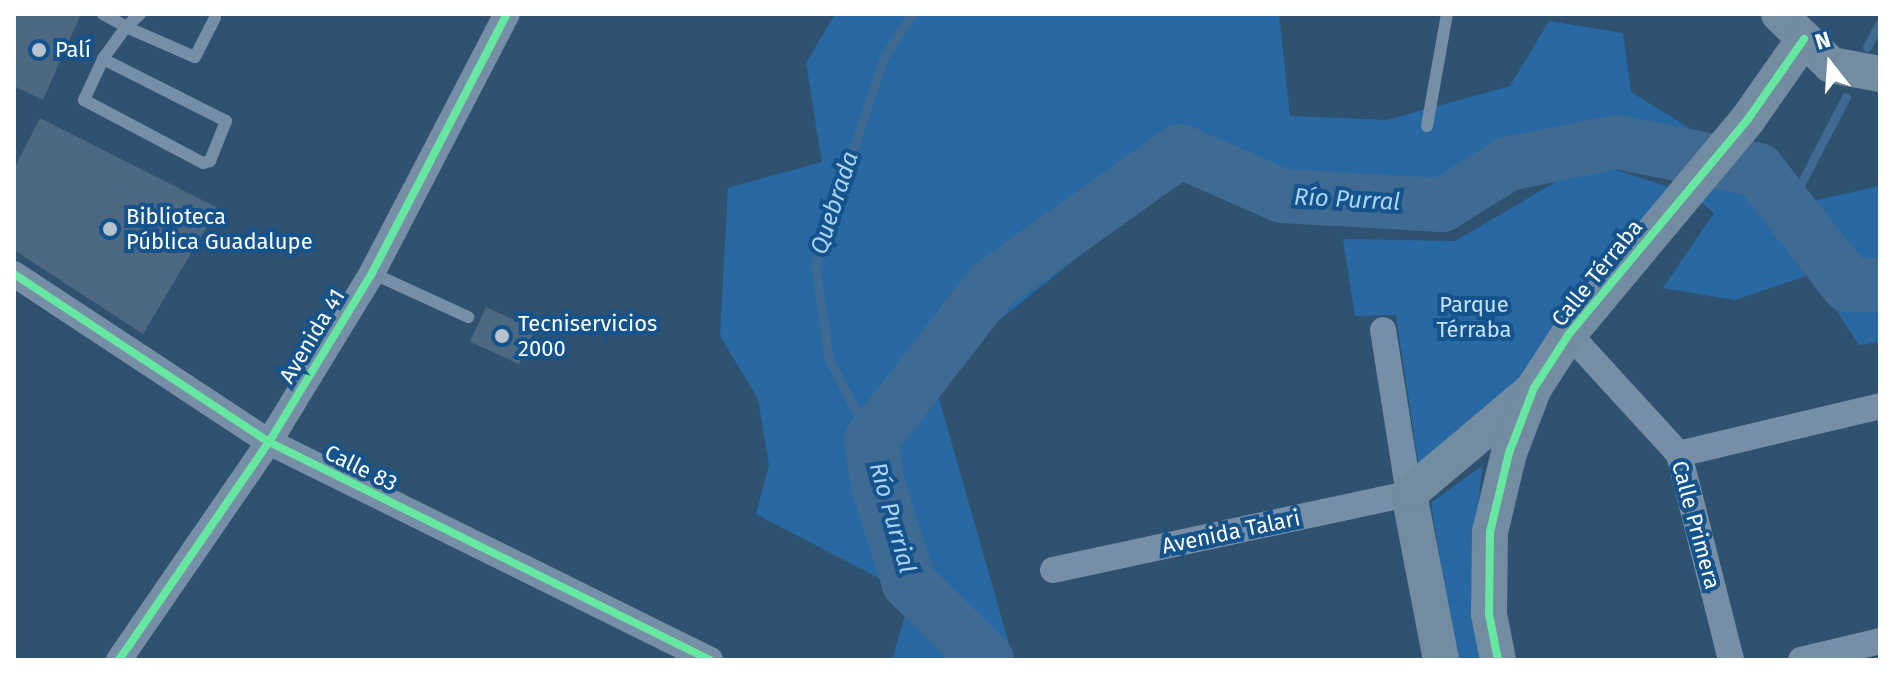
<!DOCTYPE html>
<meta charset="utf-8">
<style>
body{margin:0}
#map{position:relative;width:1894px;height:674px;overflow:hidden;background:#305271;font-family:"Fira Sans",sans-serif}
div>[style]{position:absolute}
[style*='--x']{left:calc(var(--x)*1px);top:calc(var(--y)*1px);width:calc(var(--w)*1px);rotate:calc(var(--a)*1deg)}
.green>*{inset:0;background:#2869a3}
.stream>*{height:9px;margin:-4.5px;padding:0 4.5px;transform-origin:4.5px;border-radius:4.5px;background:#3f6b93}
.river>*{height:54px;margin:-27px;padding:0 27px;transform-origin:27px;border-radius:27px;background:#3f6b93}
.building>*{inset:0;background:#4d6881;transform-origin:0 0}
.lane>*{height:12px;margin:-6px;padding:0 6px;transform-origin:6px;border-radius:6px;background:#778fa6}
.street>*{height:26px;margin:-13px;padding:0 13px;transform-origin:13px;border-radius:13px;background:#778fa6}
.secondary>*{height:36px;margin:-18px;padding:0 18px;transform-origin:18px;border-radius:18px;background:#738ca1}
.cycleway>*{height:8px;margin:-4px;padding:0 4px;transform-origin:4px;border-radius:4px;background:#66e7a1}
.dots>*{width:22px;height:22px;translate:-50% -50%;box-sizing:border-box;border:4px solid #15538c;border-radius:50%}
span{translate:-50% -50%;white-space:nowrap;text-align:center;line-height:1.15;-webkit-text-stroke:8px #15538c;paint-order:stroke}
.poi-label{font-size:22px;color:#fff}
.left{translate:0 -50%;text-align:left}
.street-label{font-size:22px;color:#fff}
.park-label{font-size:22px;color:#c5e2fb}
.water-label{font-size:24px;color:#abd4f7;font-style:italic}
.frame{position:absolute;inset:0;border:16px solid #fff;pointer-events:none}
.north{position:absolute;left:1790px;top:24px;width:80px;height:80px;-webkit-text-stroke:6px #15538c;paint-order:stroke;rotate:343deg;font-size:22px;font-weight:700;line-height:32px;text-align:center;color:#fff}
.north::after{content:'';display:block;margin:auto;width:28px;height:36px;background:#fff;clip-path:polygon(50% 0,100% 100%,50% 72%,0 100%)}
</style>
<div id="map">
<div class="green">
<i style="clip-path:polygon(835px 14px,1279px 14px,1290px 116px,1387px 120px,1510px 86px,1549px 21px,1623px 33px,1631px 92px,1712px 142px,1782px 156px,1804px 203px,1880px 186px,1880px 342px,1859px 345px,1812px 274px,1735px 300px,1663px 288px,1714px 213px,1666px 173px,1601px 151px,1475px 209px,1184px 172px,932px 374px,1011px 651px,1003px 660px,892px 660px,911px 595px,756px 514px,769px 465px,758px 399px,720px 336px,728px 188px,822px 162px,806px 63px)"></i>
<i style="clip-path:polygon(1590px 162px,1669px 187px,1533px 369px,1419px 468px,1396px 315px,1355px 316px,1343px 239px,1455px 241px)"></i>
<i style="clip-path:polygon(1482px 466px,1471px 586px,1487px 660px,1457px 660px,1431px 503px)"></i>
</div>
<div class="stream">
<i style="--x:1867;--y:47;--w:27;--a:-62"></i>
<i style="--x:1788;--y:208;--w:125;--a:-62.4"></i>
<i style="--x:871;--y:441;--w:92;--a:-117.1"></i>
<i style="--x:829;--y:359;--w:96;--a:-98.4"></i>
<i style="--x:815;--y:264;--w:218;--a:-71.6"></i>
<i style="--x:884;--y:57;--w:51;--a:-56.9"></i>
</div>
<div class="river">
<i style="--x:987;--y:660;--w:110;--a:-135.4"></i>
<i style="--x:909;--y:583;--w:103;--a:-107.6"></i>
<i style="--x:878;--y:485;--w:45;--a:-99"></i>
<i style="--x:871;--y:441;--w:197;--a:-52.2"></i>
<i style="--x:992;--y:285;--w:231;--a:-35.5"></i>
<i style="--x:1180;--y:151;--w:111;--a:23.8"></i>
<i style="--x:1282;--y:196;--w:160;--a:3.2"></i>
<i style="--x:1442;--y:205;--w:78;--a:-31.8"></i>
<i style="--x:1508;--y:164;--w:111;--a:-11.4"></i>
<i style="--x:1617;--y:142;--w:144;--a:11.2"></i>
<i style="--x:1758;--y:170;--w:146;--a:52"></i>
<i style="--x:1848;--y:285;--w:32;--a:0"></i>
</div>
<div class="building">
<i style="clip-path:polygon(14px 14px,81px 14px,43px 100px,14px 86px)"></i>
<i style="clip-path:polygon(40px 118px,218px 208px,143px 334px,14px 250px,14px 169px)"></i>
<i style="left:486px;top:307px;width:54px;height:38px;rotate:25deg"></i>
</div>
<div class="lane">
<i style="--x:103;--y:14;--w:26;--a:29"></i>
<i style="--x:126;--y:27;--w:39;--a:126"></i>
<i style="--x:140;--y:14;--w:19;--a:137"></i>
<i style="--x:126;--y:27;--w:75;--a:23.5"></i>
<i style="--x:195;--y:57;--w:44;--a:-62.9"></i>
<i style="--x:103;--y:59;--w:138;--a:26.8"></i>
<i style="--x:226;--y:121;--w:43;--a:111.8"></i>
<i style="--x:210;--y:161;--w:7;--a:164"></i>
<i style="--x:203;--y:163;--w:135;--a:-152.1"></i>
<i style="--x:84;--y:100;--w:45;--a:-65.1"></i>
<i style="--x:1427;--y:126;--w:114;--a:-79.9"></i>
<i style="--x:372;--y:273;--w:106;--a:24.6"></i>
</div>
<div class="street">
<i style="--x:14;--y:274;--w:305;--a:33.4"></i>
<i style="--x:269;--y:442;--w:492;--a:26.3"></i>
<i style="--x:1569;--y:334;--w:163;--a:47.5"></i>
<i style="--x:1679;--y:454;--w:212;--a:75.8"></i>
<i style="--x:1679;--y:454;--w:207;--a:-13.4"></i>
<i style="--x:1053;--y:570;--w:364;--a:-12.1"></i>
<i style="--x:1409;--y:494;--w:166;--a:-99"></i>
<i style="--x:119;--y:660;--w:265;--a:-55.5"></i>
<i style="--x:269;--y:442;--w:198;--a:-58.6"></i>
<i style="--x:372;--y:273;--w:292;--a:-62.5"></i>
<i style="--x:1801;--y:660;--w:81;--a:-13.5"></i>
</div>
<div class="secondary">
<i style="--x:1779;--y:14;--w:73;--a:44.4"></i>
<i style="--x:1831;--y:65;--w:50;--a:10.4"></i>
<i style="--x:1441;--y:660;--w:169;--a:-100.9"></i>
<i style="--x:1409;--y:494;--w:158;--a:-40.1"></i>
<i style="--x:1498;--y:660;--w:47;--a:-101.1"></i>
<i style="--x:1489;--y:614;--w:82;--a:-89.3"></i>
<i style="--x:1490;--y:532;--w:81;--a:-76.5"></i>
<i style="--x:1509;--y:453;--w:70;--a:-69"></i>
<i style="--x:1534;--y:388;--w:64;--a:-57.1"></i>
<i style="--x:1569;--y:334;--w:280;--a:-50.2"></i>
<i style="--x:1748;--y:119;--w:98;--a:-55"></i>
</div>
<div class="cycleway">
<i style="--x:14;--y:274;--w:305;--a:33.4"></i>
<i style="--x:269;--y:442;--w:492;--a:26.3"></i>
<i style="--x:119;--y:660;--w:265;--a:-55.5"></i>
<i style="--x:269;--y:442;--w:198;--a:-58.6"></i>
<i style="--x:372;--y:273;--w:292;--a:-62.5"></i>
<i style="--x:1498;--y:660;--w:47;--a:-101.1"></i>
<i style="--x:1489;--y:614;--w:82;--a:-89.3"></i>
<i style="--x:1490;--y:532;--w:81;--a:-76.5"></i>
<i style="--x:1509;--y:453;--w:70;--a:-69"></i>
<i style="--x:1534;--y:388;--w:64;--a:-57.1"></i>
<i style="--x:1569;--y:334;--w:280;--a:-50.2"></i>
<i style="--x:1748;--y:119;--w:98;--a:-55"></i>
</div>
<div class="dots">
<i style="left:39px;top:50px;background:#b7c2cd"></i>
<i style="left:110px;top:229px;background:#b7c2cd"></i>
<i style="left:502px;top:336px;background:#b7c2cd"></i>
</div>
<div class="poi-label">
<span class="left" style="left:55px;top:50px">Palí</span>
<span class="left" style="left:126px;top:229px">Biblioteca<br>Pública Guadalupe</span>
<span class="left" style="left:518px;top:336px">Tecniservicios<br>2000</span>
</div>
<div class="street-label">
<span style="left:1597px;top:273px;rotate:-51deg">Calle Térraba</span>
<span style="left:312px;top:336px;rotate:-59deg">Avenida 41</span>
<span style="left:361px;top:468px;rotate:26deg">Calle 83</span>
<span style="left:1696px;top:525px;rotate:75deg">Calle Primera</span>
<span style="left:1231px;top:532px;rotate:-12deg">Avenida Talari</span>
</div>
<div class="park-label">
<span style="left:1474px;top:317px">Parque<br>Térraba</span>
</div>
<div class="water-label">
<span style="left:1347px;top:200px;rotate:3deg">Río Purral</span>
<span style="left:835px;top:203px;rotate:-72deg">Quebrada</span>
<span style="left:892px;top:518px;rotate:74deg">Río Purrial</span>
</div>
<div class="frame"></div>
<div class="north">N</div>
</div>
